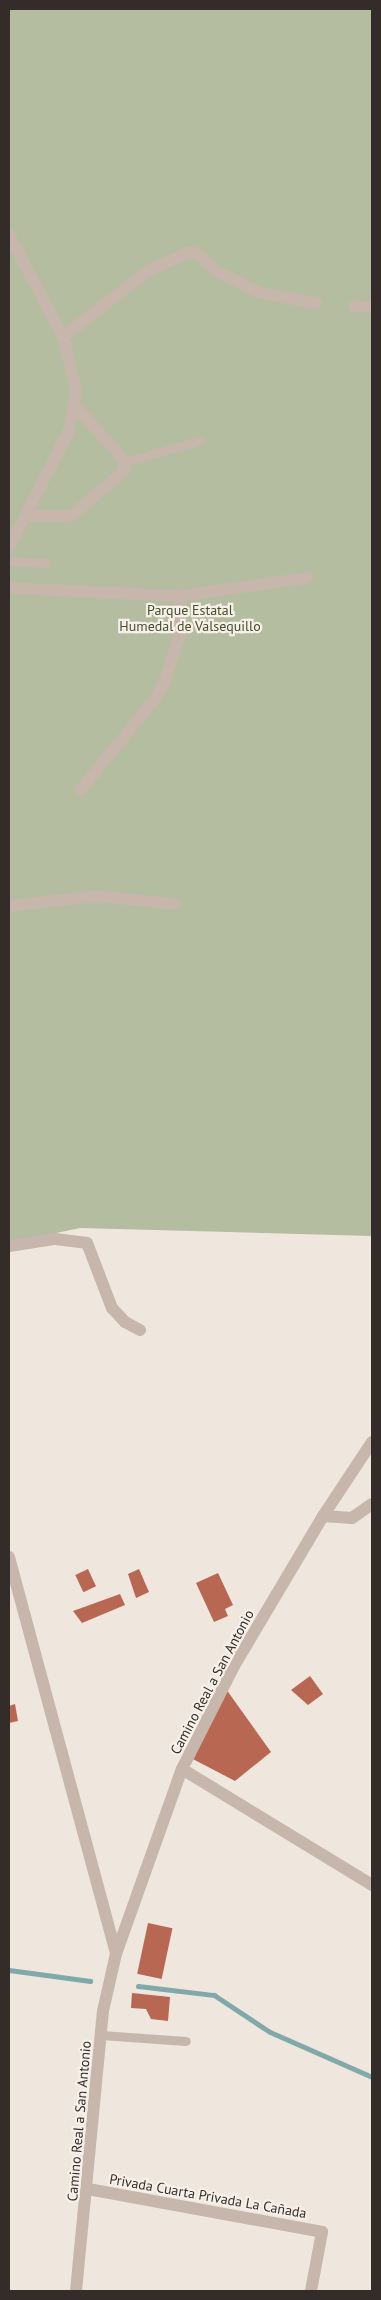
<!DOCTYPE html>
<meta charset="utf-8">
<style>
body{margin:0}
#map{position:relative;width:381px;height:2300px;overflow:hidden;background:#efe6dd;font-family:"PT Sans",sans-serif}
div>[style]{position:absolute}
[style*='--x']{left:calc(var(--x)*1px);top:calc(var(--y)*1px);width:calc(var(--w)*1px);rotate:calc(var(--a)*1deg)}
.green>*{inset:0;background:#b4bd9f}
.stream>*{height:5px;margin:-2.5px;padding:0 2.5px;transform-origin:2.5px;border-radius:2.5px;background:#80a9a9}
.building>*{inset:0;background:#b86753;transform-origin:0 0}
.service>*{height:9px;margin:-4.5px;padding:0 4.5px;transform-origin:4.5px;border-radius:4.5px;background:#c6b6ab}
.minor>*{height:12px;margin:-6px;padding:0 6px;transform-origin:6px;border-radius:6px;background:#c6b6ab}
.tertiary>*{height:12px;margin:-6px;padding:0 6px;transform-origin:6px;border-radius:6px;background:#c6b6ab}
span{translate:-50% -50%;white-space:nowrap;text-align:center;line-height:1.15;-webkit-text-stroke:4.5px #f7f0e9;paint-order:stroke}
.park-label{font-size:14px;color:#455030}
.street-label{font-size:14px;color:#342c29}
.frame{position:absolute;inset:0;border:10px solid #342c29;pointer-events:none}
</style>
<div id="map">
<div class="green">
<i style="clip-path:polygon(9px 9px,372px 9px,372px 1236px,80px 1228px,9px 1243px)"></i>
</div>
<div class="stream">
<i style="--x:9;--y:1970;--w:82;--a:7.7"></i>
<i style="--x:138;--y:1986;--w:77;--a:6.8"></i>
<i style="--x:214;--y:1995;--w:67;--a:33.5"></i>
<i style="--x:270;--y:2032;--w:111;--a:23.8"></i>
</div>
<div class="building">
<i style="left:88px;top:1569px;width:19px;height:14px;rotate:65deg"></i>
<i style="clip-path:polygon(139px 1569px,149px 1592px,136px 1598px,128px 1574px)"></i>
<i style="clip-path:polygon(218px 1573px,233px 1605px,225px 1609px,228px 1616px,214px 1622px,196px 1583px)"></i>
<i style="clip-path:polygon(120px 1594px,125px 1605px,82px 1623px,73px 1611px)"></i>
<i style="clip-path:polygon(310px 1676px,323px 1694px,308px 1705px,291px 1690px)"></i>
<i style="clip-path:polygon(226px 1689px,271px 1752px,235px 1781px,189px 1757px)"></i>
<i style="clip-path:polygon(15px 1704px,18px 1721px,9px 1723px,9px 1706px)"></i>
<i style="left:148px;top:1923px;width:25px;height:52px;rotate:12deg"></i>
<i style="clip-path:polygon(132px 1993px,170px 1997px,168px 2021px,151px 2019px,146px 2009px,131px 2008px)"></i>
</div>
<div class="service">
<i style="--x:124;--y:462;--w:78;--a:-15.6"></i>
<i style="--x:9;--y:561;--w:37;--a:3"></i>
<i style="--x:101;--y:2035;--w:85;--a:4"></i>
</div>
<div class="minor">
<i style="--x:9;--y:235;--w:115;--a:62.1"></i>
<i style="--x:63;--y:337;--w:54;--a:76"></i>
<i style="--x:76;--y:389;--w:43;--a:99.5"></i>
<i style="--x:69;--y:431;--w:131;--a:117.3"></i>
<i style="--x:354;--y:306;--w:18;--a:3"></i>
<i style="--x:63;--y:337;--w:108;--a:-37.8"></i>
<i style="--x:148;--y:271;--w:43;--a:-24.8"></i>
<i style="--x:187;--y:253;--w:9;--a:0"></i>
<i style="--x:196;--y:253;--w:28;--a:41"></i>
<i style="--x:217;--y:271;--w:48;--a:27.1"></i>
<i style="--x:260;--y:293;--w:57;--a:10.1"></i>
<i style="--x:26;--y:516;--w:45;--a:0"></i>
<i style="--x:71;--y:516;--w:70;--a:-40.3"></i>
<i style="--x:124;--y:471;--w:9;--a:-90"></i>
<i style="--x:124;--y:462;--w:14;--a:-126"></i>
<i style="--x:116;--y:451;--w:59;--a:-132.3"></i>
<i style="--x:9;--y:588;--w:171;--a:2.7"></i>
<i style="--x:180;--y:596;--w:128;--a:-8.1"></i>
<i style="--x:81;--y:789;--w:117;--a:-50.6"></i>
<i style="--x:155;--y:699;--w:21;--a:-61"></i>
<i style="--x:165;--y:681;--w:49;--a:-72.3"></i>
<i style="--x:180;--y:634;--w:38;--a:-90"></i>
<i style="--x:9;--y:906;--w:89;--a:-6.5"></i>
<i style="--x:97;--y:896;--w:78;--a:5.9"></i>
<i style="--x:9;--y:1246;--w:47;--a:-8.7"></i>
<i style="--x:55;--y:1239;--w:32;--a:7"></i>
<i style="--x:87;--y:1243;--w:70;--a:69"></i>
<i style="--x:112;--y:1308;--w:19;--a:47"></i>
<i style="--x:125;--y:1322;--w:17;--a:28"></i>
<i style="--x:323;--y:1516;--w:29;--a:4"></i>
<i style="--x:352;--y:1518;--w:24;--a:-35"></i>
<i style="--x:9;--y:1557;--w:411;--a:74.9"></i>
<i style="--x:182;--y:1769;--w:223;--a:31.4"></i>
<i style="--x:88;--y:2189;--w:238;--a:10.4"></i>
<i style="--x:322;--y:2232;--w:60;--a:100.6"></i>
</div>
<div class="tertiary">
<i style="--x:76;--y:2291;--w:281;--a:-84.5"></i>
<i style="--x:103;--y:2011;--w:58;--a:-77.2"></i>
<i style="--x:116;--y:1954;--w:196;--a:-70.4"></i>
<i style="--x:182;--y:1769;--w:115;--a:-63.2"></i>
<i style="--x:234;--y:1666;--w:174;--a:-59.3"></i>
<i style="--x:323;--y:1516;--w:89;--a:-56.5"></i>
</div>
<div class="park-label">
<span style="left:190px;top:618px">Parque Estatal<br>Humedal de Valsequillo</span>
</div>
<div class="street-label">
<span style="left:212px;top:1682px;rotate:-62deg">Camino Real a San Antonio</span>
<span style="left:79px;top:2121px;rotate:-85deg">Camino Real a San Antonio</span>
<span style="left:208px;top:2196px;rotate:10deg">Privada Cuarta Privada La Cañada</span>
</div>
<div class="frame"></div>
</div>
